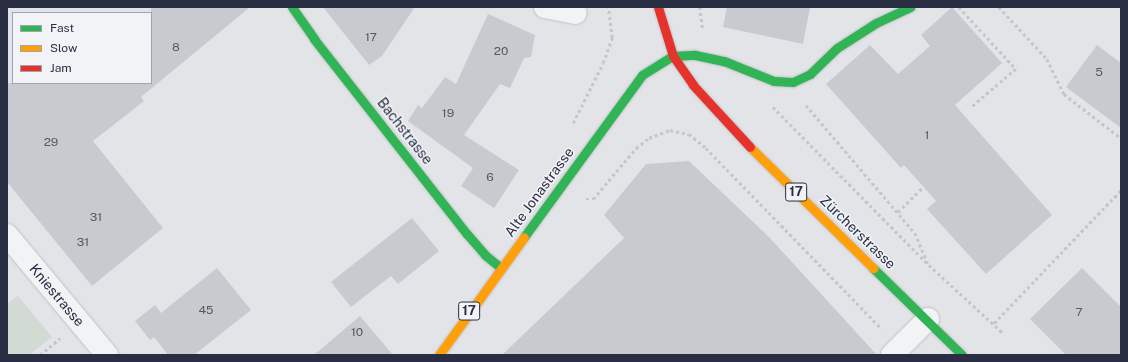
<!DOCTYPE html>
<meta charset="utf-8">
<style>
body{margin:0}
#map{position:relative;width:1128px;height:362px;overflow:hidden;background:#e3e4e8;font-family:"Public Sans",sans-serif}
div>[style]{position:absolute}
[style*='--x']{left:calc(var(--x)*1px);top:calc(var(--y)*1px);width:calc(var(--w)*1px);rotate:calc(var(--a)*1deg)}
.green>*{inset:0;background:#d2dbd3}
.building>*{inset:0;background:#c9cacf}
.path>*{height:2.5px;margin-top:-1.25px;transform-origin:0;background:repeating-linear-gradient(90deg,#c5c5cb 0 3px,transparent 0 6px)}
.roads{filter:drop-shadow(0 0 1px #c1c2c6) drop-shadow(0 0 1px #c1c2c6)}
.street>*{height:22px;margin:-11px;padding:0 11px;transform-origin:11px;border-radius:11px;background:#f2f3f5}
.fast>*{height:9px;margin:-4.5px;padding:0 4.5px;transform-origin:4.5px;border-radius:4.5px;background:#30b455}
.slow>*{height:9px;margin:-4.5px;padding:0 4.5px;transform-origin:4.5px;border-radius:4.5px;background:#ff9f0a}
.jam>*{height:9px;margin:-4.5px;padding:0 4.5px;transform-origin:4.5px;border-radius:4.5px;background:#e5322d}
span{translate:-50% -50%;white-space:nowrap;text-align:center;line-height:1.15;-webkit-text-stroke:3px #f1f3f7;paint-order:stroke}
.number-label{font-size:12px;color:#535767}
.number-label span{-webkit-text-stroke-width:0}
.shield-label span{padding:1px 3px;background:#f1f3f7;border:1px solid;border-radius:3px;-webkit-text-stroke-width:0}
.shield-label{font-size:13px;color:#292e42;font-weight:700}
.street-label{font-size:14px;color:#292e42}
.frame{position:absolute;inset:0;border:8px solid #292e42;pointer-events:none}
.legend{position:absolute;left:12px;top:12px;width:140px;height:72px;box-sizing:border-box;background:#f1f3f7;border:1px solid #a1a4af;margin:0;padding:5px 7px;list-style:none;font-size:12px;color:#292e42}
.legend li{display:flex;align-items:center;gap:8px;height:20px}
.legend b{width:20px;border:1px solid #a1a4af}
</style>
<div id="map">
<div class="green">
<i style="clip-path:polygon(18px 296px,52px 337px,29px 355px,7px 355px,7px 304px)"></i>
</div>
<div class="building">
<i style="clip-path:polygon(151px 7px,250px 7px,141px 97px,144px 101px,93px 141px,163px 228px,92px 286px,7px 182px,7px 83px,151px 83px)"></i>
<i style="clip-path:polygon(323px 7px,415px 7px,382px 56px,369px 65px)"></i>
<i style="clip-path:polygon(727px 7px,810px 7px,803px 44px,723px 27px)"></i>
<i style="clip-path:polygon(952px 7px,1002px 63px,955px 105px,1052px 215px,986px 274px,927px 209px,936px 201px,904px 165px,901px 168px,826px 84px,870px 45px,898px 74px,930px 46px,921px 35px)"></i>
<i style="clip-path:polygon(488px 14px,535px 35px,531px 57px,524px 58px,510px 88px,500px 84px,464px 135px,519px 170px,494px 208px,461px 186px,473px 168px,408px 121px,418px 105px,422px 108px,445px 77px,456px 84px)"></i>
<i style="clip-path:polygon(1097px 45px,1121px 63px,1121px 128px,1066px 87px)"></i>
<i style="clip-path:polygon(689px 161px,769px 237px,877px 355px,502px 355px,624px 238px,604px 215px,646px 164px)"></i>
<i style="clip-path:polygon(412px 218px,439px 251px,398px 284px,391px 276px,351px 307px,331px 282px)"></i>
<i style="clip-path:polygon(217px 268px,251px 310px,194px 355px,168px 355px,154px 337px,150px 340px,135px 321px,155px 305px,161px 313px)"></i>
<i style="clip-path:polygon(1082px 268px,1121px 307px,1121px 355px,1066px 355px,1030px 319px)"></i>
<i style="clip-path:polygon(360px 316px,393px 355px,314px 355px)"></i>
</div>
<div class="path">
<i style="--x:700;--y:7;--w:23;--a:83"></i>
<i style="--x:959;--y:7;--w:84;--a:47.4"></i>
<i style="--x:1016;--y:69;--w:57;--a:139.3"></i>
<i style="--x:999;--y:7;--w:71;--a:47.3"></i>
<i style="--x:1047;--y:59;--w:39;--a:64"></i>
<i style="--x:1064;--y:94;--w:72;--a:37.7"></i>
<i style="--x:806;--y:105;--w:168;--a:49.6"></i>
<i style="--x:915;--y:233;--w:33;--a:67"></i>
<i style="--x:773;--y:107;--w:222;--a:45.4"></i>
<i style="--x:929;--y:265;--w:102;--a:42.6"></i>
<i style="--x:573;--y:123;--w:67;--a:-63.4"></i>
<i style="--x:603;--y:63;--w:27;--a:-70"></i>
<i style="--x:612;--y:38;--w:31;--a:-97"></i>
<i style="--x:586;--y:199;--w:7;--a:0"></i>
<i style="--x:593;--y:199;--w:67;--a:-49.9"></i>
<i style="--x:636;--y:148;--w:16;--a:-38"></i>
<i style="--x:649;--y:138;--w:22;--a:-21"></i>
<i style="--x:670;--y:130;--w:19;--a:12"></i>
<i style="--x:689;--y:134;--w:22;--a:39"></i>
<i style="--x:706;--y:148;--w:252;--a:45.8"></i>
<i style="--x:898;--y:212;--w:35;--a:-45"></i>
<i style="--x:994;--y:323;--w:184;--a:-46.3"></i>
<i style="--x:40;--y:355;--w:26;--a:-40"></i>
</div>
<div class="roads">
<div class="street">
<i style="--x:545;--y:7;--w:31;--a:11"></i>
<i style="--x:7;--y:235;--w:156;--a:50.2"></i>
<i style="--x:892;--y:355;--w:51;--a:-45"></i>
</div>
<div class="fast">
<i style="--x:292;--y:7;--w:39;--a:55"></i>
<i style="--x:314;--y:39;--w:248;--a:51.9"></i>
<i style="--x:467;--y:234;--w:28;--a:49"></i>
<i style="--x:485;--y:255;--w:21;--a:39"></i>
<i style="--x:673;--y:56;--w:22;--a:-3"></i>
<i style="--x:695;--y:55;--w:30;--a:12"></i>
<i style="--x:724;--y:61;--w:54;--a:21.8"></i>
<i style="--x:774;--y:81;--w:19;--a:3"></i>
<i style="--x:793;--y:82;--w:19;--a:-25"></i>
<i style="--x:810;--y:74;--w:37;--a:-44"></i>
<i style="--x:837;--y:48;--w:46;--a:-32.7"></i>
<i style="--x:876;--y:23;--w:38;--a:-25"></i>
<i style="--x:524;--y:237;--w:200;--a:-53.9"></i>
<i style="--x:642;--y:75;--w:36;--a:-32"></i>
<i style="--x:873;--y:268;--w:124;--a:44.3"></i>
</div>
<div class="slow">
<i style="--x:750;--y:147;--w:173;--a:44.5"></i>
<i style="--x:439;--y:355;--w:145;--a:-54.2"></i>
</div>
<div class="jam">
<i style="--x:658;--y:7;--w:51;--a:73"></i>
<i style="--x:673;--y:56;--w:35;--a:55"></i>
<i style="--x:693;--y:85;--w:84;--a:47.4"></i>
</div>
</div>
<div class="number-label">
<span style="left:371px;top:38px">17</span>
<span style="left:176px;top:48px">8</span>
<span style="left:501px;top:52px">20</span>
<span style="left:1099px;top:73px">5</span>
<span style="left:448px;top:114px">19</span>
<span style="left:927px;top:136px">1</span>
<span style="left:51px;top:143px">29</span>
<span style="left:490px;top:178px">6</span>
<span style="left:96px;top:218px">31</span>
<span style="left:83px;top:243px">31</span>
<span style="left:206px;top:311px">45</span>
<span style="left:1079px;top:313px">7</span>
<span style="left:357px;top:333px">10</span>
</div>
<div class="shield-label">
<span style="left:796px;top:192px">17</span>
<span style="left:469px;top:311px">17</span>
</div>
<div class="street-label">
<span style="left:405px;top:131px;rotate:52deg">Bachstrasse</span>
<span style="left:539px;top:192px;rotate:-54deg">Alte Jonastrasse</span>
<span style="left:858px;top:232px;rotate:44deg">Zürcherstrasse</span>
<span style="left:57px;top:295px;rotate:50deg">Kniestrasse</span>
</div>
<div class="frame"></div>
<ul class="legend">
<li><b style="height:5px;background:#30b455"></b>Fast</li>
<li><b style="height:5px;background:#ff9f0a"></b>Slow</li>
<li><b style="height:5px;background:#e5322d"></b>Jam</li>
</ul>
</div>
